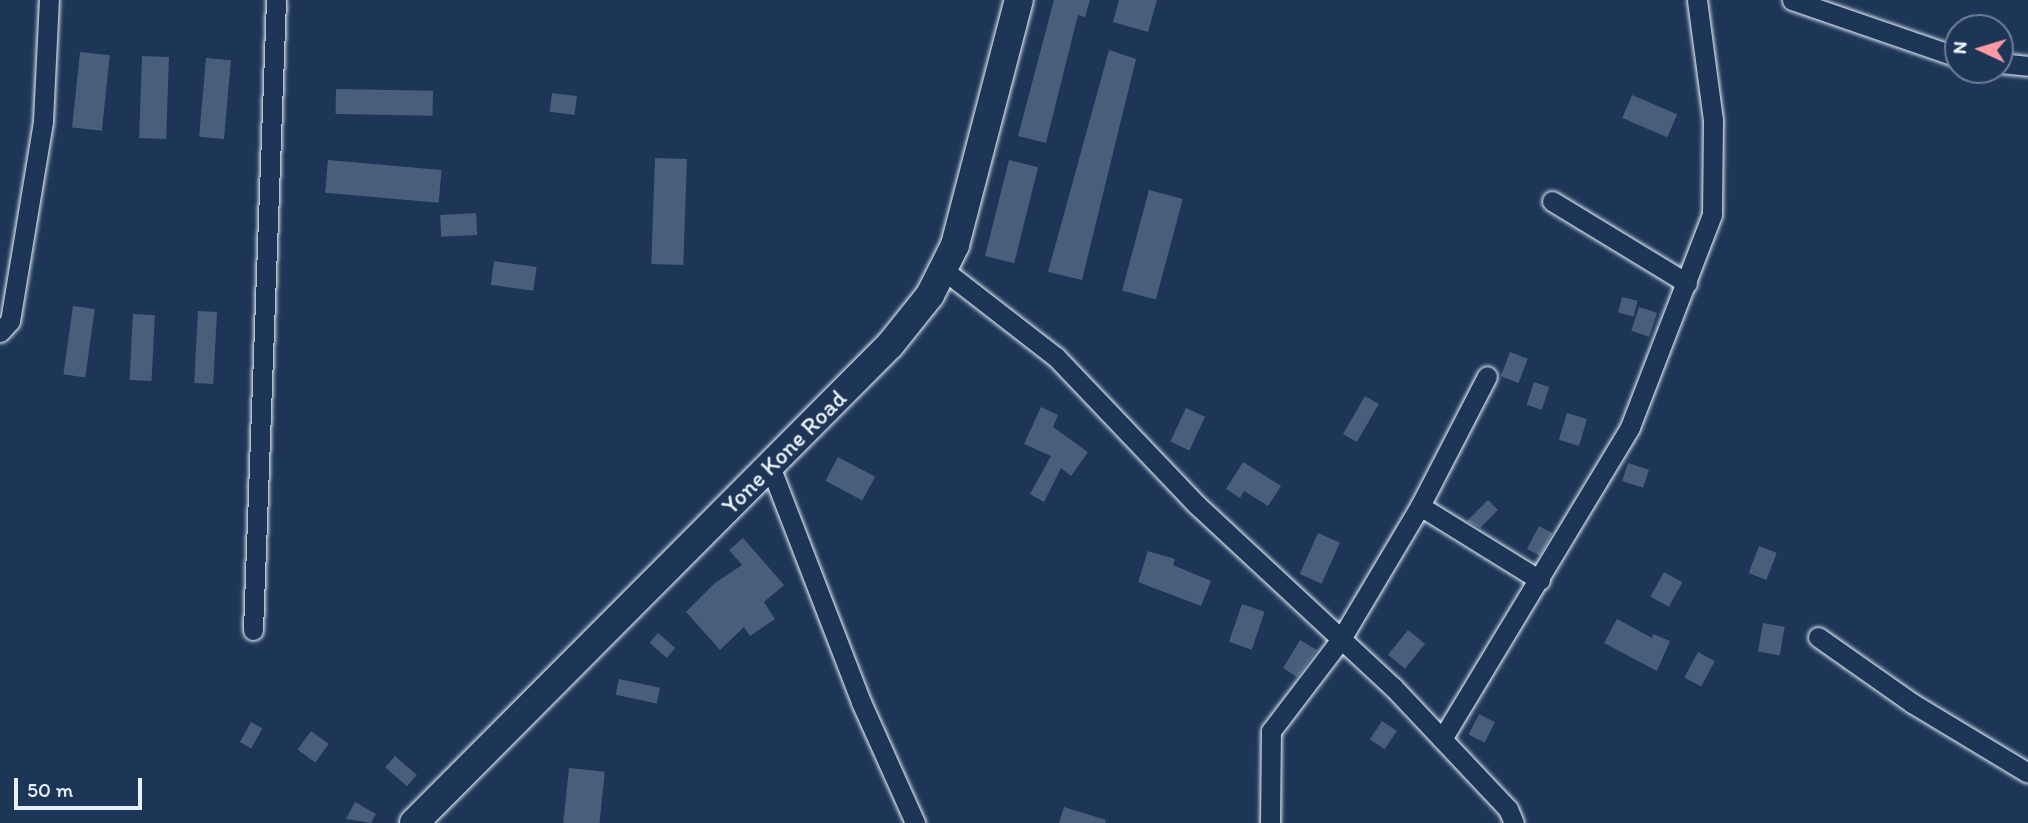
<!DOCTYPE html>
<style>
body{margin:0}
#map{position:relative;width:2028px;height:823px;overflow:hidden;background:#1d3557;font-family:Itim,sans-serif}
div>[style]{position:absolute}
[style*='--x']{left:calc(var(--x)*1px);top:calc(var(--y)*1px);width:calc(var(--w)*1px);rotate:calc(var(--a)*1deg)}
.building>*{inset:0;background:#495e7a;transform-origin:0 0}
.roads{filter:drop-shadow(0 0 2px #e8f1f8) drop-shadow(0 0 2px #e8f1f8)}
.street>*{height:19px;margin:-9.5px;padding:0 9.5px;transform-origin:9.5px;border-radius:9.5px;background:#1d3557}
.secondary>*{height:28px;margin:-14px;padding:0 14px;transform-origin:14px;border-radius:14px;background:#1d3557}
span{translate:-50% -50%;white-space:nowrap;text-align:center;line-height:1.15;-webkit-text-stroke:5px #1d3557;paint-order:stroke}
.street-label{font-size:24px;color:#e8f1f8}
.north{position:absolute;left:1944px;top:14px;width:70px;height:70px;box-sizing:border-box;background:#1d3557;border:2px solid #6e8097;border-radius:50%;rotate:274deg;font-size:19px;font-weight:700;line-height:28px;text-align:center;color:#e8f1f8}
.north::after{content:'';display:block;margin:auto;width:24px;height:32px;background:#ff9aa2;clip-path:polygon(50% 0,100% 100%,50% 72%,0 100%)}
.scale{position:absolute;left:14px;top:778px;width:128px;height:32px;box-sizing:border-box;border:4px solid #e8f1f8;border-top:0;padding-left:9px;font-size:21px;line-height:24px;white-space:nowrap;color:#e8f1f8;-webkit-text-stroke:5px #1d3557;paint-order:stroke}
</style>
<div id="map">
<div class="building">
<i style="clip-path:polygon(1054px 0,1090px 0,1085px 17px,1078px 15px,1046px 143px,1018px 136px)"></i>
<i style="clip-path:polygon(1119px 0,1157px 0,1148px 32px,1113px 22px)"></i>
<i style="clip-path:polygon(1109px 50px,1136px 59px,1082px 280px,1048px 272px)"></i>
<i style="left:80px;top:52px;width:30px;height:76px;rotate:6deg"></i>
<i style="left:142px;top:56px;width:27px;height:82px;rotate:2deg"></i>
<i style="left:206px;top:58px;width:25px;height:79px;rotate:5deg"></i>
<i style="left:336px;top:89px;width:97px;height:25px;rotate:1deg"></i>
<i style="left:552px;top:93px;width:25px;height:19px;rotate:7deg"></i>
<i style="left:1632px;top:95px;width:49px;height:25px;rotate:23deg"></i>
<i style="left:655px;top:158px;width:32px;height:106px;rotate:2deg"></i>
<i style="left:328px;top:160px;width:114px;height:33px;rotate:5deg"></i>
<i style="left:1009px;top:160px;width:30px;height:99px;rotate:14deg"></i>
<i style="left:1149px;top:190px;width:35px;height:104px;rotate:15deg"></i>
<i style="left:476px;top:213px;width:22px;height:36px;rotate:87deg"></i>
<i style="left:494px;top:261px;width:43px;height:24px;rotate:8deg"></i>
<i style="left:1622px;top:297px;width:16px;height:16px;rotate:14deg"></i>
<i style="left:73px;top:306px;width:22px;height:69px;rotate:8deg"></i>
<i style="left:1639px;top:307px;width:19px;height:25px;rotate:18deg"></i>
<i style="left:198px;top:311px;width:19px;height:72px;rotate:3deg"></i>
<i style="left:133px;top:314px;width:22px;height:66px;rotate:3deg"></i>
<i style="left:1510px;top:352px;width:19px;height:26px;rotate:21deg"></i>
<i style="left:1534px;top:382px;width:16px;height:24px;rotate:18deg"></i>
<i style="left:1365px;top:396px;width:16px;height:44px;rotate:30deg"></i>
<i style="clip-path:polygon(1041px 407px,1058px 415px,1053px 427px,1088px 452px,1071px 476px,1061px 468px,1044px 502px,1030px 494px,1051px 456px,1024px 444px)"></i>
<i style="left:1186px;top:408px;width:21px;height:37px;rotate:25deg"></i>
<i style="left:1567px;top:413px;width:21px;height:28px;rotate:17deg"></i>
<i style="left:838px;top:457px;width:42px;height:27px;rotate:28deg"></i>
<i style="clip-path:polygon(1243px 462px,1281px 486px,1268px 506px,1244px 491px,1240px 498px,1226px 489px)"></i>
<i style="left:1628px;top:463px;width:22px;height:19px;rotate:18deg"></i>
<i style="clip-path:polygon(1488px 500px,1498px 510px,1480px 528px,1467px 521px)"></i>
<i style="left:1539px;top:526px;width:15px;height:26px;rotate:28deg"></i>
<i style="left:1318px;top:533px;width:24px;height:45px;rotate:24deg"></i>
<i style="clip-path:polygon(743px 538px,784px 585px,764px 602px,775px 619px,750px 636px,744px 627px,720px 650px,686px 612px,715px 583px,742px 565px,729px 550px)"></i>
<i style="left:1759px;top:546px;width:19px;height:29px;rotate:21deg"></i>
<i style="clip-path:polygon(1148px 551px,1175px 559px,1173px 565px,1211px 581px,1201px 606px,1138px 582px)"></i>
<i style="left:1664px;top:572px;width:21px;height:28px;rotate:29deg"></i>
<i style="left:1242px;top:604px;width:24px;height:40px;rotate:19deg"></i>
<i style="clip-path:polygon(1617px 619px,1652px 638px,1653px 634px,1670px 641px,1657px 671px,1604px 643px)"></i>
<i style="left:1763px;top:623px;width:22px;height:29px;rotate:10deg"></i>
<i style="left:1408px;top:630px;width:22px;height:32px;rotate:39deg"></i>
<i style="left:658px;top:633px;width:23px;height:13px;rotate:41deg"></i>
<i style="clip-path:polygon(1300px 640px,1317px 650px,1297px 677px,1283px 668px)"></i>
<i style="left:1698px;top:652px;width:19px;height:29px;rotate:28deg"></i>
<i style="left:619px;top:679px;width:42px;height:16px;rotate:12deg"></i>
<i style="left:1479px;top:714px;width:18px;height:23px;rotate:27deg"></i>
<i style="left:1382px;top:721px;width:18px;height:22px;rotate:34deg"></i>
<i style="left:251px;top:722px;width:13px;height:23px;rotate:29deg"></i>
<i style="left:311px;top:731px;width:22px;height:23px;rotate:36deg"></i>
<i style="left:395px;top:756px;width:29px;height:15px;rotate:41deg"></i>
<i style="left:569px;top:768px;width:36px;height:55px;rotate:6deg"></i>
<i style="clip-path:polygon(355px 802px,376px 814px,371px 823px,346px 819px)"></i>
<i style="clip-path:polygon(1064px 807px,1106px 820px,1105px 823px,1059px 823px)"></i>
</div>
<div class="roads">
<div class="street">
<i style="--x:1792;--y:0;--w:176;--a:19"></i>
<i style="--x:2000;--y:63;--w:28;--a:6"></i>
<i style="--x:1552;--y:201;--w:158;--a:31.3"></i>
<i style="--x:945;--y:271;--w:140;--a:37.8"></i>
<i style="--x:1056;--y:357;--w:204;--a:46.4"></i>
<i style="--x:1197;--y:505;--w:267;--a:42.9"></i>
<i style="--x:1393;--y:687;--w:168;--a:46.7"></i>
<i style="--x:1508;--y:809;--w:15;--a:67"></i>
<i style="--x:0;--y:332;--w:15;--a:-48"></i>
<i style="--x:10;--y:321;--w:203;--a:-80.6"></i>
<i style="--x:43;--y:121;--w:121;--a:-87.2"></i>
<i style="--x:770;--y:466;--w:253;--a:68.9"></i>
<i style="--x:861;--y:702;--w:133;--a:65.9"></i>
<i style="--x:1420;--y:506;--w:141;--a:31.7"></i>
<i style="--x:253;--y:630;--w:630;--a:-87.91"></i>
<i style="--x:1818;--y:637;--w:115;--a:35.1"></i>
<i style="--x:1912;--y:703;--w:135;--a:31.1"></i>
<i style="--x:1442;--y:739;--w:364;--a:-58.9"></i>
<i style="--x:1630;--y:427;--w:227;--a:-68.9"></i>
<i style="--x:1712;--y:215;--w:95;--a:-89.4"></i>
<i style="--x:1713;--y:120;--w:121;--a:-97.6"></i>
<i style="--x:1270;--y:823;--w:92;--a:-89.4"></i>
<i style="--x:1271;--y:731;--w:116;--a:-52.7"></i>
<i style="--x:1341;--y:639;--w:155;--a:-59.3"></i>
<i style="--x:1420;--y:506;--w:146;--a:-62.7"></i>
</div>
<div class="secondary">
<i style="--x:414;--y:823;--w:675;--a:-45.12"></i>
<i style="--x:890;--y:345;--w:64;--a:-51.3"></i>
<i style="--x:930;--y:295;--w:56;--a:-63.4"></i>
<i style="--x:955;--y:245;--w:253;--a:-75.4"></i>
</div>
</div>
<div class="street-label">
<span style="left:784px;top:452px;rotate:-45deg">Yone Kone Road</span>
</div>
<div class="north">N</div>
<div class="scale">50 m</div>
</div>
